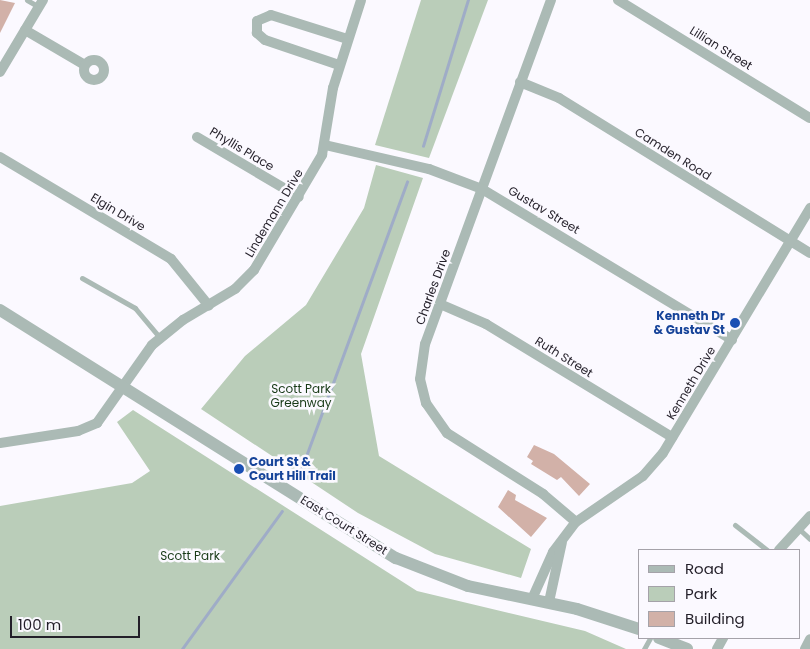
<!DOCTYPE html>
<style>
body{margin:0}
#map{position:relative;width:810px;height:649px;overflow:hidden;background:#fbf9ff;font-family:Poppins,sans-serif}
div>[style]{position:absolute}
[style*='--x']{left:calc(var(--x)*1px);top:calc(var(--y)*1px);width:calc(var(--w)*1px);rotate:calc(var(--a)*1deg)}
.green>*{inset:0;background:#bacdb9}
.stream>*{height:2.5px;margin:-1.25px;padding:0 1.25px;transform-origin:1.25px;border-radius:1.25px;background:#9facc7}
.building>*{inset:0;background:#d2b1a8}
.service>*{height:5px;margin:-2.5px;padding:0 2.5px;transform-origin:2.5px;border-radius:2.5px;background:#abbab5}
.minor>*{height:10px;margin:-5px;padding:0 5px;transform-origin:5px;border-radius:5px;background:#abbab5}
.minor>.ring{margin:-5px;padding:0;box-sizing:content-box;background:none;border:10px solid #abbab5;border-radius:50%}
.tertiary>*{height:12px;margin:-6px;padding:0 6px;transform-origin:6px;border-radius:6px;background:#abbab5}
.dots>*{width:14px;height:14px;translate:-50% -50%;box-sizing:border-box;border:2px solid #fbf9ff;border-radius:50%}
span{translate:-50% -50%;white-space:nowrap;text-align:center;line-height:1.15;-webkit-text-stroke:5px #fbf9ff;paint-order:stroke}
.street-label{font-size:12px;color:#231f29}
.transit-label{font-size:12px;color:#164399;font-weight:700}
.right{translate:-100% -50%;text-align:right}
.left{translate:0 -50%;text-align:left}
.park-label{font-size:12px;color:#183a17}
.legend{position:absolute;left:638px;top:549px;width:162px;height:90px;box-sizing:border-box;background:#fbf9ff;border:1px solid #a5a2a9;margin:0;padding:6px 9px;list-style:none;font-size:15px;color:#231f29}
.legend li{display:flex;align-items:center;gap:10px;height:25px}
.legend b{width:25px;border:1px solid #a5a2a9}
.scale{position:absolute;left:10px;top:616px;width:130px;height:22px;box-sizing:border-box;border:2px solid #231f29;border-top:0;padding-left:6px;font-size:15px;line-height:18px;white-space:nowrap;color:#231f29;-webkit-text-stroke:4px #fbf9ff;paint-order:stroke}
</style>
<div id="map">
<div class="green">
<i style="clip-path:polygon(421px 0,488px 0,429px 158px,375px 145px)"></i>
<i style="clip-path:polygon(376px 165px,423px 178px,361px 354px,379px 456px,531px 549px,521px 578px,435px 554px,358px 513px,201px 409px,245px 356px,306px 305px,364px 208px)"></i>
<i style="clip-path:polygon(133px 410px,417px 591px,585px 631px,626px 649px,0 649px,0 506px,132px 483px,150px 471px,117px 422px)"></i>
</div>
<div class="stream">
<i style="--x:423;--y:146;--w:153;--a:-72.9"></i>
<i style="--x:301;--y:470;--w:307;--a:-69.8"></i>
<i style="--x:182;--y:649;--w:170;--a:-54.1"></i>
</div>
<div class="building">
<i style="clip-path:polygon(0 0,15px 3px,0 33px)"></i>
<i style="clip-path:polygon(534px 445px,554px 454px,590px 484px,579px 496px,561px 477px,557px 480px,531px 464px,533px 461px,527px 457px)"></i>
<i style="clip-path:polygon(508px 490px,516px 495px,515px 500px,547px 518px,531px 537px,498px 507px)"></i>
</div>
<div class="service">
<i style="--x:27;--y:0;--w:14;--a:30"></i>
<i style="--x:82;--y:278;--w:61;--a:29.5"></i>
<i style="--x:135;--y:308;--w:39;--a:50"></i>
<i style="--x:735;--y:525;--w:41;--a:38"></i>
<i style="--x:798;--y:528;--w:16;--a:43"></i>
<i style="--x:644;--y:649;--w:13;--a:-61"></i>
</div>
<div class="minor">
<i style="--x:551;--y:0;--w:366;--a:110.1"></i>
<i style="--x:425;--y:344;--w:35;--a:98"></i>
<i style="--x:420;--y:379;--w:25;--a:76"></i>
<i style="--x:426;--y:403;--w:37;--a:55"></i>
<i style="--x:447;--y:433;--w:114;--a:32.4"></i>
<i style="--x:543;--y:494;--w:43;--a:40.3"></i>
<i style="--x:618;--y:0;--w:225;--a:31.6"></i>
<i style="--x:25;--y:30;--w:69;--a:30.3"></i>
<i class="ring" style="left:84px;top:60px;width:10px;height:10px"></i>
<i style="--x:339;--y:65;--w:78;--a:-161.3"></i>
<i style="--x:265;--y:40;--w:11;--a:-139"></i>
<i style="--x:257;--y:33;--w:12;--a:-90"></i>
<i style="--x:257;--y:21;--w:15;--a:-23"></i>
<i style="--x:271;--y:15;--w:80;--a:17.5"></i>
<i style="--x:0;--y:72;--w:84;--a:-59.2"></i>
<i style="--x:520;--y:82;--w:42;--a:22.3"></i>
<i style="--x:559;--y:98;--w:295;--a:31.7"></i>
<i style="--x:197;--y:137;--w:118;--a:30.5"></i>
<i style="--x:325;--y:145;--w:107;--a:13"></i>
<i style="--x:429;--y:169;--w:57;--a:20.7"></i>
<i style="--x:482;--y:189;--w:292;--a:31.1"></i>
<i style="--x:0;--y:157;--w:199;--a:30.8"></i>
<i style="--x:171;--y:259;--w:60;--a:51"></i>
<i style="--x:440;--y:304;--w:50;--a:23.5"></i>
<i style="--x:486;--y:324;--w:218;--a:31.3"></i>
<i style="--x:0;--y:443;--w:79;--a:-8.7"></i>
<i style="--x:78;--y:431;--w:21;--a:-23"></i>
<i style="--x:97;--y:423;--w:95;--a:-54.8"></i>
<i style="--x:152;--y:345;--w:40;--a:-39"></i>
<i style="--x:183;--y:320;--w:61;--a:-30.8"></i>
<i style="--x:235;--y:289;--w:27;--a:-45"></i>
<i style="--x:254;--y:270;--w:134;--a:-59.4"></i>
<i style="--x:322;--y:155;--w:68;--a:-80.7"></i>
<i style="--x:333;--y:88;--w:92;--a:-72.3"></i>
<i style="--x:779;--y:550;--w:46;--a:-47.6"></i>
<i style="--x:532;--y:599;--w:51;--a:-65.9"></i>
<i style="--x:553;--y:552;--w:38;--a:-53"></i>
<i style="--x:576;--y:522;--w:81;--a:-34.5"></i>
<i style="--x:643;--y:476;--w:30;--a:-49"></i>
<i style="--x:663;--y:453;--w:286;--a:-59"></i>
<i style="--x:549;--y:602;--w:61;--a:-77.8"></i>
<i style="--x:717;--y:649;--w:13;--a:-61"></i>
<i style="--x:805;--y:649;--w:11;--a:-63"></i>
</div>
<div class="tertiary">
<i style="--x:0;--y:310;--w:467;--a:32.1"></i>
<i style="--x:396;--y:558;--w:77;--a:21.3"></i>
<i style="--x:468;--y:586;--w:111;--a:11.9"></i>
<i style="--x:577;--y:609;--w:65;--a:17.9"></i>
<i style="--x:659;--y:638;--w:30;--a:21"></i>
</div>
<div class="dots">
<i style="left:735px;top:323px;background:#1a4fb4"></i>
<i style="left:239px;top:469px;background:#1a4fb4"></i>
</div>
<div class="street-label">
<span style="left:721px;top:48px;rotate:32deg">Lillian Street</span>
<span style="left:242px;top:149px;rotate:31deg">Phyllis Place</span>
<span style="left:673px;top:154px;rotate:32deg">Camden Road</span>
<span style="left:544px;top:210px;rotate:31deg">Gustav Street</span>
<span style="left:118px;top:212px;rotate:31deg">Elgin Drive</span>
<span style="left:274px;top:213px;rotate:-59deg">Lindemann Drive</span>
<span style="left:433px;top:287px;rotate:-70deg">Charles Drive</span>
<span style="left:564px;top:357px;rotate:32deg">Ruth Street</span>
<span style="left:691px;top:383px;rotate:-59deg">Kenneth Drive</span>
<span style="left:344px;top:525px;rotate:32deg">East Court Street</span>
</div>
<div class="transit-label">
<span class="right" style="left:725px;top:323px">Kenneth Dr<br>&amp; Gustav St</span>
<span class="left" style="left:249px;top:469px">Court St &amp;<br>Court Hill Trail</span>
</div>
<div class="park-label">
<span style="left:301px;top:396px">Scott Park<br>Greenway</span>
<span style="left:190px;top:556px">Scott Park</span>
</div>
<ul class="legend">
<li><b style="height:6px;background:#abbab5"></b>Road</li>
<li><b style="height:14px;background:#bacdb9"></b>Park</li>
<li><b style="height:14px;background:#d2b1a8"></b>Building</li>
</ul>
<div class="scale">100 m</div>
</div>
